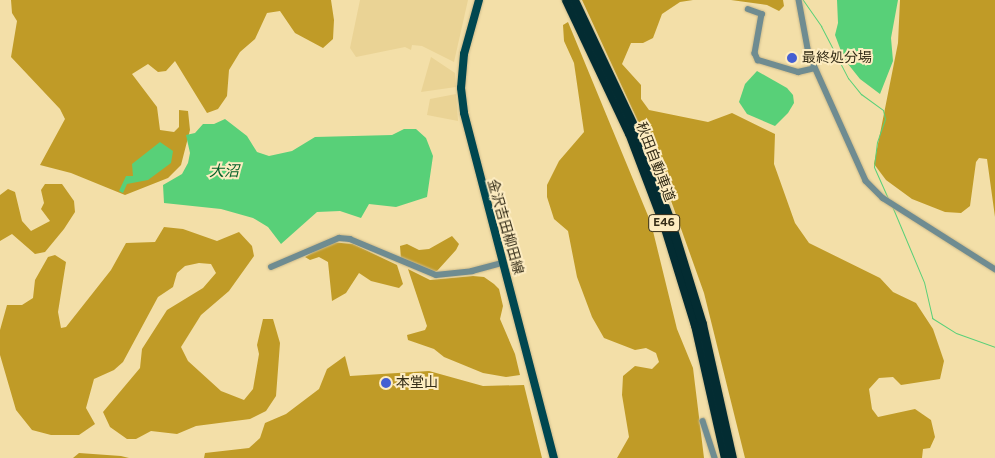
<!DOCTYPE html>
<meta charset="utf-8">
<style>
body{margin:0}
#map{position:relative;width:995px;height:458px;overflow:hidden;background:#f3dfa8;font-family:Figtree,"Noto Sans JP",sans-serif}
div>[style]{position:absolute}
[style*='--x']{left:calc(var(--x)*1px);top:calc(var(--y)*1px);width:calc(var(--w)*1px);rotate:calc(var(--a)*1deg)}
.built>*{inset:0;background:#ead395}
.forest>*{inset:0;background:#c09b27}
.water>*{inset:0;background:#58d078}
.stream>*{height:1px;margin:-0.5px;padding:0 0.5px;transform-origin:0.5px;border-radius:0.5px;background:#58d078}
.roads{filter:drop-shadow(0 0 1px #cdbb8b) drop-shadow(0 0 1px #cdbb8b)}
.minor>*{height:5.5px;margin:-2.75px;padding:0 2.75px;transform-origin:2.75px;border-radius:2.75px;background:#6f8c91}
.major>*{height:8px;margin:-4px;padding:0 4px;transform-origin:4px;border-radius:4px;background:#004750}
.highway>*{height:9px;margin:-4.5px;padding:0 4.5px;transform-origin:4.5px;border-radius:4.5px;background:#032c32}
.dots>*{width:14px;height:14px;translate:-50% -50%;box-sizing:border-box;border:2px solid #fdecc1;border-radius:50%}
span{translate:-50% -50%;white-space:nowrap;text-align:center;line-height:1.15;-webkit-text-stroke:4px #fdecc1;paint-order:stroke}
.shield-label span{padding:1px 4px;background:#fdecc1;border:1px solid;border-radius:4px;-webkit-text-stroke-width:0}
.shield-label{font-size:12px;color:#342c17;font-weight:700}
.poi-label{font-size:14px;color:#342c17}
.left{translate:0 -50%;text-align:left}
.street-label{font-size:14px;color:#342c17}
.water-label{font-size:15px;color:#036029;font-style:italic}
</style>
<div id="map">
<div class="built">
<i style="clip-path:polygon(360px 0,468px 0,454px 62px,422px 46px,412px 45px,411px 50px,405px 47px,356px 57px,350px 48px)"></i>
<i style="clip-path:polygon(431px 57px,455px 73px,456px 87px,421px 92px)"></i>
<i style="clip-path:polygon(456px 94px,458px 121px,427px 115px,430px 99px)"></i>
</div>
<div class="forest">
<i style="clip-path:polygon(11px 0,331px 0,334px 20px,333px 39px,323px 48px,295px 33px,280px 11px,267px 13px,255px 39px,240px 52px,229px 70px,227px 96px,218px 109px,207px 113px,175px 61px,166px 71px,158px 72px,148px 64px,132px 74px,157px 107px,160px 130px,174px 132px,179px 127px,179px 110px,188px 111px,190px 130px,181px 165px,168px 178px,125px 195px,71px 173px,40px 165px,65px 119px,60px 109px,11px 57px,17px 21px,12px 13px)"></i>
<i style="clip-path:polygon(582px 0,693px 0,680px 2px,662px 14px,653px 38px,643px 43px,631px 43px,622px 64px,641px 85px,641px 99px,649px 110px,708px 122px,732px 113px,775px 134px,774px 164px,795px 223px,809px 243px,880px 278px,893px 292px,916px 303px,933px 329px,944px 361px,940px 379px,901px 385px,893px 377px,879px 378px,869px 389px,872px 409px,878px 417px,915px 409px,931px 420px,935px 437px,930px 448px,923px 449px,922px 458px,745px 458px,704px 293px,659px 167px)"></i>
<i style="clip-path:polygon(731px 0,783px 0,784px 6px,779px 11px,767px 5px)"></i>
<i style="clip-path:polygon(900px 0,995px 0,995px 217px,987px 159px,979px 158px,976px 162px,970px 206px,961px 213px,945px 212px,912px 199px,886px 180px,874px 164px,898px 43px)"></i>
<i style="clip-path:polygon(568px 22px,651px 223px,677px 329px,693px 368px,704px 458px,617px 458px,629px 437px,622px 395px,623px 376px,635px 366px,652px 369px,659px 362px,656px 353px,646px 348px,635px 350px,604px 338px,592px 317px,577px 277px,568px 231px,554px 219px,547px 197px,547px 185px,559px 161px,584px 132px,574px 63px,564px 41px,563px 25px)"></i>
<i style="clip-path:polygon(45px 184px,62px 184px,74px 201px,75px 212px,64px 229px,45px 252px,35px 254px,12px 234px,0 241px,0 195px,8px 189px,15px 192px,22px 221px,31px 231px,50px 221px,41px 209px,44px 203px,41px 190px)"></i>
<i style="clip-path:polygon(164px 227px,183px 229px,217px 241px,239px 232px,252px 246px,254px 256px,229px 291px,201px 315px,181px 347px,188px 361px,221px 391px,244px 400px,253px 389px,259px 354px,257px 345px,263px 319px,273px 319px,280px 343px,276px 396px,266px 411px,250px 419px,196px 426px,177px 434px,151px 431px,136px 439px,127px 439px,110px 427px,103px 412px,140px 368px,142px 349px,167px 310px,203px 288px,216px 273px,211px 264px,199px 263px,185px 266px,177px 273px,173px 287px,158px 297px,123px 362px,114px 370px,94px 379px,86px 408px,95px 424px,79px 435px,51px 435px,32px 430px,16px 410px,0 355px,0 330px,7px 305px,22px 305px,33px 298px,35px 280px,48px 257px,55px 255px,66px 262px,58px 312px,61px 328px,66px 327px,111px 270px,126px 243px,155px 242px)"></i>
<i style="clip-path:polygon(452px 236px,459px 244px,456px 250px,437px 271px,429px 271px,401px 259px,400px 246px,407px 244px,419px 250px,429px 249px)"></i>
<i style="clip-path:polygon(330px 242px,353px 244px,397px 265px,403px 284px,399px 288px,371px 281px,359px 273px,346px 293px,332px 301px,328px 262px,319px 257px,310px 260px,305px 257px)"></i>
<i style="clip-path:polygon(408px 269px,430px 280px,473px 276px,484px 277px,494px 284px,499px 289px,503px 306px,500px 319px,515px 354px,520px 375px,506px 377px,483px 373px,444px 357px,434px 349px,408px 340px,407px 335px,425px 330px,427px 326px)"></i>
<i style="clip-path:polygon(345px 356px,350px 376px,429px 371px,483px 386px,524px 385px,542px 458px,204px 458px,205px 453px,249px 448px,260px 438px,265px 423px,286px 414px,319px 389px,327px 369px)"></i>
<i style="clip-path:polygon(79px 453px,121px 456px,129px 458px,73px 458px)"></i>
</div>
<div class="water">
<i style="clip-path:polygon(837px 0,898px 0,891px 38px,893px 61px,880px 94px,860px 79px,844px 59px,835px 35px,838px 23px)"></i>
<i style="clip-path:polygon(757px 71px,787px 88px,793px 95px,794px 103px,788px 113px,775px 126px,747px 114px,739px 102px,745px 84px)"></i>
<i style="clip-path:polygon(225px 119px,247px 136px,257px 152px,269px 156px,292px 151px,315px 137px,392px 135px,404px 129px,416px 129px,426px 138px,433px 156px,427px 197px,396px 207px,369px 204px,361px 218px,340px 211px,317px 212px,281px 244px,268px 227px,253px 218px,221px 209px,164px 203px,163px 185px,182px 174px,188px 163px,190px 153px,186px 135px,195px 133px,203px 124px,214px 124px)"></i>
<i style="clip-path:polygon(160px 142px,173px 151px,171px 163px,148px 180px,127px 184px,123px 193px,119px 191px,126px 176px,133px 176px,132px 164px)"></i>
</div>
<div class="stream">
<i style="--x:803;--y:0;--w:32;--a:55"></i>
<i style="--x:821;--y:26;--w:59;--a:62.6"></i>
<i style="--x:848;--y:78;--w:21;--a:51"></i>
<i style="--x:861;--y:94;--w:27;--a:36"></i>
<i style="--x:883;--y:110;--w:9;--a:77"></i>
<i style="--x:885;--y:119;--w:24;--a:109"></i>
<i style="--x:877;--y:142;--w:25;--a:97"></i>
<i style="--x:874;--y:167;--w:34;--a:66"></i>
<i style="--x:892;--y:206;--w:82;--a:67.2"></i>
<i style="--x:924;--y:282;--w:37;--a:77"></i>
<i style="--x:932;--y:318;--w:28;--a:32"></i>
<i style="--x:956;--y:333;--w:41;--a:19.7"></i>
</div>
<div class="roads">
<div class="minor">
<i style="--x:799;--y:0;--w:55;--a:79.5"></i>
<i style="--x:809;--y:54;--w:139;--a:65.8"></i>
<i style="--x:866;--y:181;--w:24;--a:45"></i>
<i style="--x:883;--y:198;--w:133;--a:32.4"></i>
<i style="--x:748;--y:9;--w:15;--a:20"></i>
<i style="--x:762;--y:14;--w:40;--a:100"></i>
<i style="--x:755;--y:53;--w:8;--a:67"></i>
<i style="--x:758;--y:60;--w:42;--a:16.7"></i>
<i style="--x:798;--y:72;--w:17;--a:-13"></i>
<i style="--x:271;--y:267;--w:74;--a:-23.1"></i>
<i style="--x:339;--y:238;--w:11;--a:5"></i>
<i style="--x:350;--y:239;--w:93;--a:22.7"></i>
<i style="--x:436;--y:275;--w:36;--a:-6"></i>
<i style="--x:472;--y:271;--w:31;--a:-15"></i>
<i style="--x:703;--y:421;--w:39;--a:72"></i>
</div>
<div class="major">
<i style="--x:479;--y:0;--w:56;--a:105.5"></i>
<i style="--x:464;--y:54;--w:34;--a:95"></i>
<i style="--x:461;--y:88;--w:25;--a:83"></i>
<i style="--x:464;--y:113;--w:357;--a:75.4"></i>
</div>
<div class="highway">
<i style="--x:566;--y:0;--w:147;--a:64.7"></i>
<i style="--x:629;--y:133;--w:98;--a:69.2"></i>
<i style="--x:664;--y:225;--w:105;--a:72.8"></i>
<i style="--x:695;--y:325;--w:136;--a:77.3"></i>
<i style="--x:574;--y:0;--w:145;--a:64.7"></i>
<i style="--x:636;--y:131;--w:98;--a:69.2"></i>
<i style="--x:671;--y:223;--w:106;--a:72.9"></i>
<i style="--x:702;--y:324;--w:137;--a:77.4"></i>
</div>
</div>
<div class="dots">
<i style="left:792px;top:58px;background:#455fd2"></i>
<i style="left:386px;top:383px;background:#455fd2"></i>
</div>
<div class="shield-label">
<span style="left:664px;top:223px">E46</span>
</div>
<div class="poi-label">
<span class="left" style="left:802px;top:58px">最終処分場</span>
<span class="left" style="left:396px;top:383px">本堂山</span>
</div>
<div class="street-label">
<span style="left:655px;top:162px;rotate:69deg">秋田自動車道</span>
<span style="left:505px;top:227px;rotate:74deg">金沢吉田柳田線</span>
</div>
<div class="water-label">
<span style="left:224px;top:172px">大沼</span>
</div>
</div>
